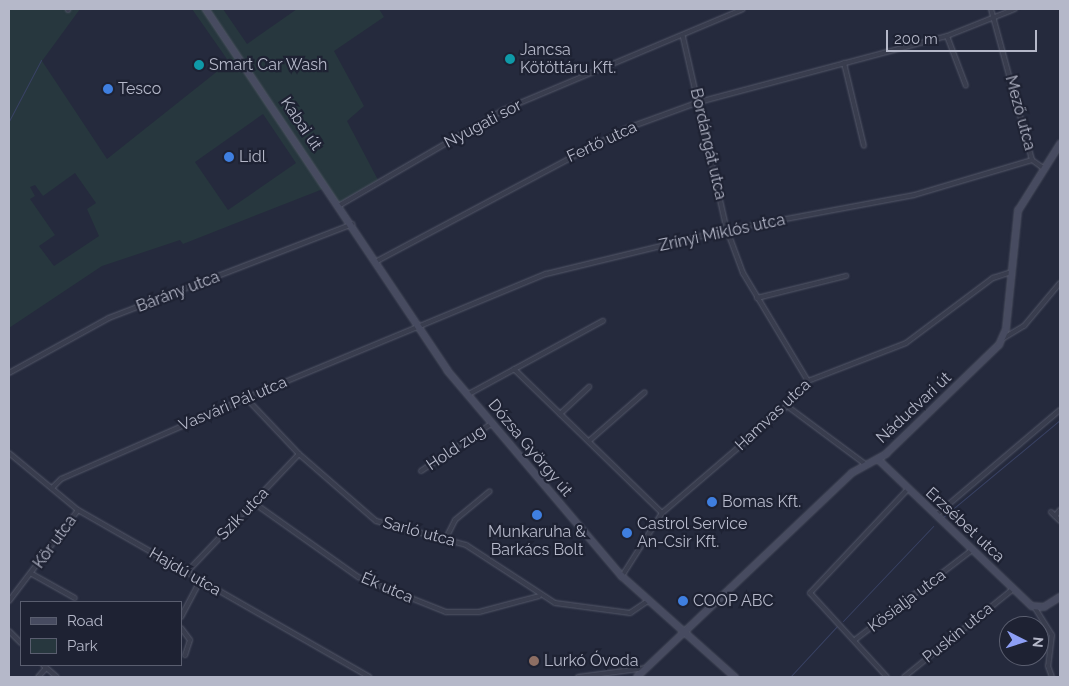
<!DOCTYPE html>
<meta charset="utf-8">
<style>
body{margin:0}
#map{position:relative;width:1069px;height:686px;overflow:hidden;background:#252a3d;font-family:Raleway,sans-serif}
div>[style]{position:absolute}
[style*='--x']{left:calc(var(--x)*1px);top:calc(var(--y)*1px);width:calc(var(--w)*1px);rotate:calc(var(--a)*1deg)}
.green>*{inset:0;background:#27373e}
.stream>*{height:1px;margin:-0.5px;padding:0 0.5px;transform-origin:0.5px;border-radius:0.5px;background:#394264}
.roads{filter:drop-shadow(0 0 1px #545869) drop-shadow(0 0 1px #545869)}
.street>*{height:4px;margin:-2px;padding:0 2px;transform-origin:2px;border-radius:2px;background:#393d4e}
.secondary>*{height:5.5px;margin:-2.75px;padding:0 2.75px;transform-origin:2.75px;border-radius:2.75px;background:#474b60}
.dots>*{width:14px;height:14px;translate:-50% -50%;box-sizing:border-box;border:2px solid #1e2233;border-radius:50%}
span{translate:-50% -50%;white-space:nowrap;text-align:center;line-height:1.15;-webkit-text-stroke:4.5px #1e2233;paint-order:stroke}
.poi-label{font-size:16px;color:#b5b8c9}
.left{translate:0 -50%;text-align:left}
.street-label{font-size:16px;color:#b5b8c9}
.frame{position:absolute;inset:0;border:10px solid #b5b8c9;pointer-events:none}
.legend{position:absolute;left:20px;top:601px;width:162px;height:65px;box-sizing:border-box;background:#1e2233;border:1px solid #5a5e6f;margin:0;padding:6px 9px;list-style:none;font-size:15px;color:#b5b8c9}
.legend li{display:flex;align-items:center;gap:10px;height:25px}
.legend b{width:25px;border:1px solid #5a5e6f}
.north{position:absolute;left:999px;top:616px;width:50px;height:50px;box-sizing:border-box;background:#1e2233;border:1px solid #5a5e6f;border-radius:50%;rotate:95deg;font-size:14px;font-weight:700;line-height:20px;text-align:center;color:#b5b8c9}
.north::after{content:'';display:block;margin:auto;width:18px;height:22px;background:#8d9ff5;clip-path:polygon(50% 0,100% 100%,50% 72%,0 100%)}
.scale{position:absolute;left:886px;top:30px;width:151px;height:22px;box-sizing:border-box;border:2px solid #b5b8c9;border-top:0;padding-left:6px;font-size:15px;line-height:18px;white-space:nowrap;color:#b5b8c9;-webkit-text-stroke:4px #1e2233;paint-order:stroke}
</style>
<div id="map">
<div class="green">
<i style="clip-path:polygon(evenodd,9px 9px,80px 9px,42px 61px,107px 159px,229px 62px,192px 9px,223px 9px,247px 44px,297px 9px,379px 9px,384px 17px,334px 51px,364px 106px,347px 121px,378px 180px,335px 205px,323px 189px,183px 244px,180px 240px,102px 266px,9px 328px,9px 9px,263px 114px,296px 163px,228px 210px,195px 162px,263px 114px,9px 9px,75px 173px,96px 203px,87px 209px,99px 236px,54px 266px,39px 246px,55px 235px,30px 199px,35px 196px,30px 187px,35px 185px,43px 196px,75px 173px)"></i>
</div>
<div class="stream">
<i style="--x:9;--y:121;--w:69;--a:-62.3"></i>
<i style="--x:943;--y:517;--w:152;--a:-39.7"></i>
<i style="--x:843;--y:621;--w:131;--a:-46.5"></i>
<i style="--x:790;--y:677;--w:69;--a:-47.3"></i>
</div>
<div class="roads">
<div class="street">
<i style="--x:991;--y:9;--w:156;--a:74.8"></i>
<i style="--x:68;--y:10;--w:1;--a:-90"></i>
<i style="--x:947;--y:36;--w:53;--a:69.2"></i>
<i style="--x:683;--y:37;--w:198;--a:77.2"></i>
<i style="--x:727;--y:230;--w:46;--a:69.6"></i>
<i style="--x:743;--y:273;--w:126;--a:59"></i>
<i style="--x:844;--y:63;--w:85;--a:76.5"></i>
<i style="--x:1032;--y:160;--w:14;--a:36"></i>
<i style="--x:340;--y:205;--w:189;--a:-30.2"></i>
<i style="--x:503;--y:110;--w:260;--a:-22.8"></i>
<i style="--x:377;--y:261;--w:281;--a:-28"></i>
<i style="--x:625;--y:129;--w:79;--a:-20"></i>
<i style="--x:699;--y:102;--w:257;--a:-14.9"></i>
<i style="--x:947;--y:36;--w:73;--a:-21.7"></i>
<i style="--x:757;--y:298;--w:92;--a:-13.9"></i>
<i style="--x:1002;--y:339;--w:26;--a:-31"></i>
<i style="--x:1024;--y:326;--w:56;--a:-50.1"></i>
<i style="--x:514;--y:369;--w:206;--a:44.2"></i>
<i style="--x:9;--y:373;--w:114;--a:-28.8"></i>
<i style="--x:109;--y:318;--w:261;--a:-21.1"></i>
<i style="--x:467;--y:395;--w:155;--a:-28.6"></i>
<i style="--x:246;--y:398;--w:77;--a:46.6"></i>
<i style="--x:299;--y:454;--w:102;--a:41"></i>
<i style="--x:376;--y:521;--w:93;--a:14.9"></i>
<i style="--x:466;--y:545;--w:106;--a:33.1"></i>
<i style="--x:555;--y:603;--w:76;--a:7.6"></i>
<i style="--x:630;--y:613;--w:23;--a:-34"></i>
<i style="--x:787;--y:406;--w:97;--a:36.6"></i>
<i style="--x:560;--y:414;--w:40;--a:-43"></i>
<i style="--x:589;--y:441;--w:74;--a:-41.2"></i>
<i style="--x:9;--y:453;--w:89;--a:39.6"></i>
<i style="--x:78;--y:510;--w:336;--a:29.8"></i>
<i style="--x:421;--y:471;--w:84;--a:-33.9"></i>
<i style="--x:52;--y:488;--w:13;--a:-45"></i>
<i style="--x:61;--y:479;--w:202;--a:-23.6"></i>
<i style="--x:246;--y:398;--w:325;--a:-22.5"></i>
<i style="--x:546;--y:274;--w:186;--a:-13.7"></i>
<i style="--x:727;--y:230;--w:190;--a:-10.6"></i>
<i style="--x:914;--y:195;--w:123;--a:-16.5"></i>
<i style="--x:254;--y:503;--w:128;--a:35.4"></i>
<i style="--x:358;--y:577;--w:95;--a:21.7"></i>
<i style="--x:446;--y:612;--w:33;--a:0"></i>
<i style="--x:479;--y:612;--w:62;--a:-14.9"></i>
<i style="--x:1051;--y:512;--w:13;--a:45"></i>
<i style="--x:936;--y:515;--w:162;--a:-40.3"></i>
<i style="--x:1055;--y:516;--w:8;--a:-50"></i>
<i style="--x:446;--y:538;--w:20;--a:-63"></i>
<i style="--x:455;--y:520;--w:45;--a:-39.6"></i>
<i style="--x:186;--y:573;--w:164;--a:-46.5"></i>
<i style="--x:32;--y:574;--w:49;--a:29.2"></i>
<i style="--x:622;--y:576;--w:75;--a:-57.6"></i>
<i style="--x:662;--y:513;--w:165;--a:-40.6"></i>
<i style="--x:787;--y:406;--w:33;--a:-50"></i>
<i style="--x:808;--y:381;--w:105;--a:-21.2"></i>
<i style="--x:906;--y:343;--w:109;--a:-36.8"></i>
<i style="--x:993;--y:278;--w:19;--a:-18"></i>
<i style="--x:9;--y:601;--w:114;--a:-52.8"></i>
<i style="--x:1035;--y:608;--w:32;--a:58"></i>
<i style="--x:1052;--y:635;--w:31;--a:97"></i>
<i style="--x:1048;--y:666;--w:12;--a:70"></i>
<i style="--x:181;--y:617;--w:41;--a:-62.2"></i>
<i style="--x:181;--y:628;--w:15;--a:53"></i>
<i style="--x:190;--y:640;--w:16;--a:108"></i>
<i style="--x:9;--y:631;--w:17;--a:45"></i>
<i style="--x:856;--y:639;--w:146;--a:-37.5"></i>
<i style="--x:43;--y:665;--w:18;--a:41"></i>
<i style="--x:38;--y:677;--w:12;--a:-48"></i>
<i style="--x:578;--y:677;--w:69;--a:-7.5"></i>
<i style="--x:887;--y:677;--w:114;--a:-132.5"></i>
<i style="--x:810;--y:593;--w:141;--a:-46.7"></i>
<i style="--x:904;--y:677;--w:140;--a:-38.9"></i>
</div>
<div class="secondary">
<i style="--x:206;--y:9;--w:435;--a:56.2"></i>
<i style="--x:448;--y:371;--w:269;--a:49.7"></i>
<i style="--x:622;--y:576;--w:152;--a:41.8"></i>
<i style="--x:878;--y:459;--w:213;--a:43.7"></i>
<i style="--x:1032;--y:606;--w:12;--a:5"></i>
<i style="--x:1044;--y:607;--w:19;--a:-32"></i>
<i style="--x:637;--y:677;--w:296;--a:-43.5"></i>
<i style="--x:852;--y:473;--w:39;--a:-29"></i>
<i style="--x:886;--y:454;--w:157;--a:-44"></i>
<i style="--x:999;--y:345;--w:17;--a:-66"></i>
<i style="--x:1006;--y:329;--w:119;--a:-84.2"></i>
<i style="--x:1018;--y:211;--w:79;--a:-57.9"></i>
</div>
</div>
<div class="dots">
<i style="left:510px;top:59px;background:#0f9aa8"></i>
<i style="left:199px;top:65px;background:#0f9aa8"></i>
<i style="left:108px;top:89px;background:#3f7fe0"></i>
<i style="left:229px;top:157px;background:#3f7fe0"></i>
<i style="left:712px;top:502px;background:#3f7fe0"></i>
<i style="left:537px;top:515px;background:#3f7fe0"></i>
<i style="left:627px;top:533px;background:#3f7fe0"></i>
<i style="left:683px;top:601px;background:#3f7fe0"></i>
<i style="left:534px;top:661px;background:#8d6e63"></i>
</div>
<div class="poi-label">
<span class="left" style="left:520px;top:59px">Jancsa<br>Kötöttáru Kft.</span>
<span class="left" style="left:209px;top:65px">Smart Car Wash</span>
<span class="left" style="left:118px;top:89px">Tesco</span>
<span class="left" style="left:239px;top:157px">Lidl</span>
<span class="left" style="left:722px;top:502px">Bomas Kft.</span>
<span class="left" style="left:637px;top:533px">Castrol Service<br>An-Csir Kft.</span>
<span style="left:537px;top:541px">Munkaruha &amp;<br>Barkács Bolt</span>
<span class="left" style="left:693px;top:601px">COOP ABC</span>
<span class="left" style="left:544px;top:661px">Lurkó Óvoda</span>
</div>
<div class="street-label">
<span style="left:1020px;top:113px;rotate:75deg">Mező utca</span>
<span style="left:301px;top:124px;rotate:56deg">Kabai út</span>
<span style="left:483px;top:124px;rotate:-28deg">Nyugati sor</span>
<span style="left:602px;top:142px;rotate:-25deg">Fertő utca</span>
<span style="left:708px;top:144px;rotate:77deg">Bordángát utca</span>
<span style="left:722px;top:233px;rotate:-12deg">Zrínyi Miklós utca</span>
<span style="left:178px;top:292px;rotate:-21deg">Bárány utca</span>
<span style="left:233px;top:404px;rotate:-23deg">Vasvári Pál utca</span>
<span style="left:914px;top:408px;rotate:-43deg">Nádudvari út</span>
<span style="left:773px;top:415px;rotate:-43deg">Hamvas utca</span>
<span style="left:456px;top:448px;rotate:-34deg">Hold zug</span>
<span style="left:530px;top:448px;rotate:50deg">Dózsa György út</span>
<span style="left:243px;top:514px;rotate:-46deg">Szik utca</span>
<span style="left:965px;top:525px;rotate:43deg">Erzsébet utca</span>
<span style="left:419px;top:532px;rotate:15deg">Sarló utca</span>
<span style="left:55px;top:542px;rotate:-54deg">Kör utca</span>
<span style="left:185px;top:572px;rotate:30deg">Hajdú utca</span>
<span style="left:387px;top:588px;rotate:23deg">Ék utca</span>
<span style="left:907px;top:601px;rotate:-37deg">Kösialja utca</span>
<span style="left:958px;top:633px;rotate:-39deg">Puskin utca</span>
</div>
<div class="frame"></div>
<ul class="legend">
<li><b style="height:6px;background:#474b60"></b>Road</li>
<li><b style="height:14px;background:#27373e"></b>Park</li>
</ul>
<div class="north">N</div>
<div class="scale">200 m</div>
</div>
